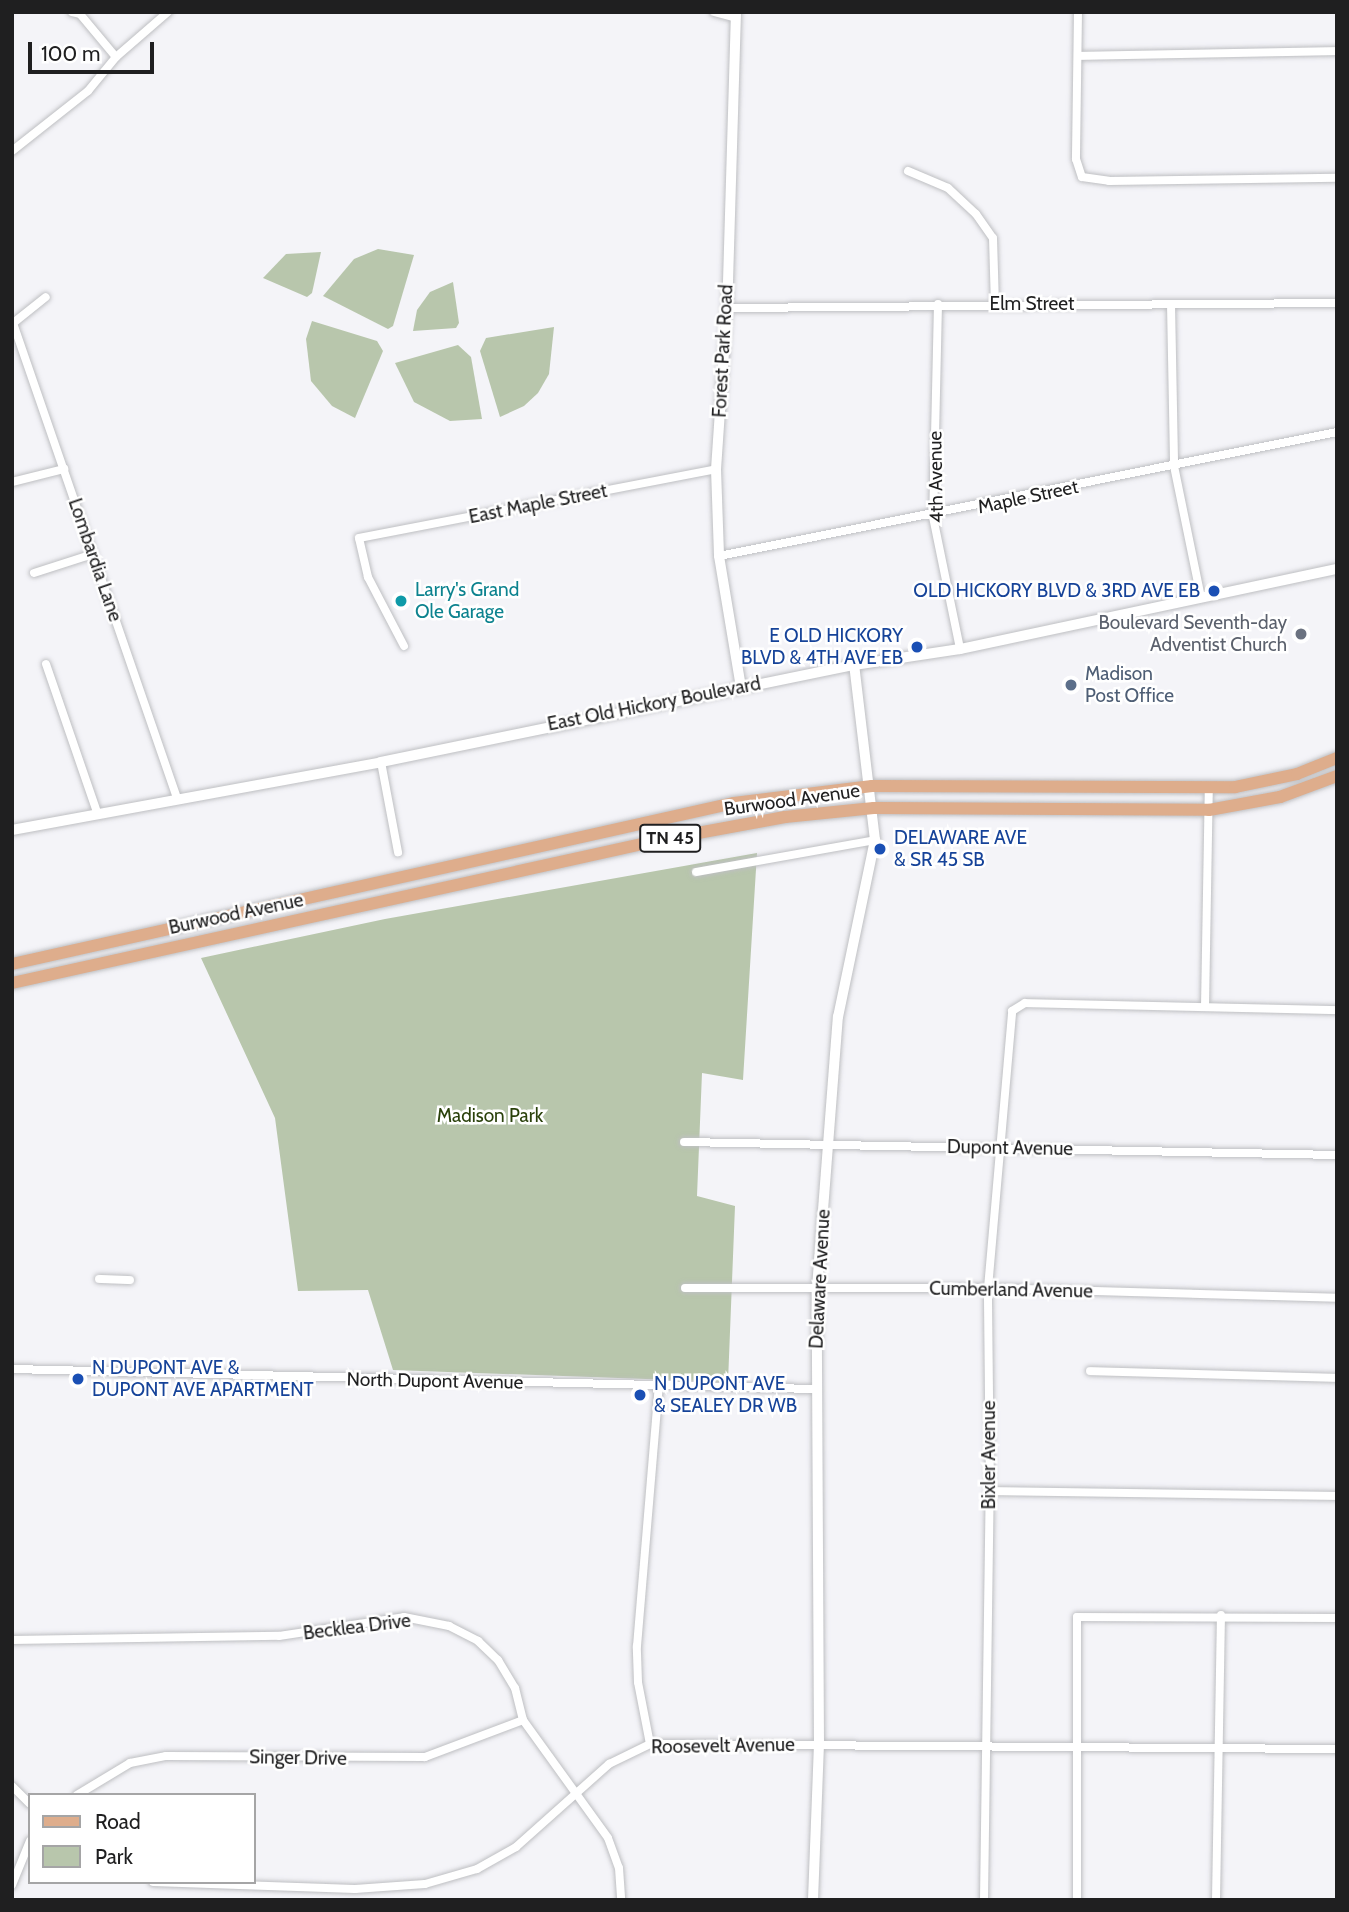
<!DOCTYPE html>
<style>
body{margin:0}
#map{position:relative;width:1349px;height:1912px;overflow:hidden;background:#f4f4f8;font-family:Cabin,sans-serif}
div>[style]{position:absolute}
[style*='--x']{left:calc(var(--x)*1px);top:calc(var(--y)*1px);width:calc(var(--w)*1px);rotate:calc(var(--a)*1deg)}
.green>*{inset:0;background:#b8c6ac}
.roads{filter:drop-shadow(0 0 2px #bebfc2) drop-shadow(0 0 2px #bebfc2)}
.minor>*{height:8px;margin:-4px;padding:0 4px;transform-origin:4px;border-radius:4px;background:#fff}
.tertiary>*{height:10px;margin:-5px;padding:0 5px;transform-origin:5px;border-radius:5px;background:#fff}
.primary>*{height:12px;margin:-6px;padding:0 6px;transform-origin:6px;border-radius:6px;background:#dead8c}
.dots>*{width:19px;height:19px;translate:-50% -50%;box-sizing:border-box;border:4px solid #fff;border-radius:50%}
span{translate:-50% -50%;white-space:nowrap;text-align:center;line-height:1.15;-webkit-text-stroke:5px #fff;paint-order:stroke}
.shield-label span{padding:2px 5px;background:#fff;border:2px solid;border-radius:5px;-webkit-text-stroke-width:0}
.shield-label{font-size:18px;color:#1f1f20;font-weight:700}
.street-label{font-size:19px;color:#1f1f20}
.culture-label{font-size:19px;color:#0d838f}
.left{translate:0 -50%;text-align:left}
.transit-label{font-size:19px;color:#164399}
.right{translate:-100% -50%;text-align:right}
.worship-label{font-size:19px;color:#5b616d}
.service-label{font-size:19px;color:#4e5e75}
.park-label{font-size:19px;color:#2a410b}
.frame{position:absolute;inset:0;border:14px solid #1f1f20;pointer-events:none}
.legend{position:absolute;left:28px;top:1793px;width:228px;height:91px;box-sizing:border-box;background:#fff;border:2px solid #a5a5a6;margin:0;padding:9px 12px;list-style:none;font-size:21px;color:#1f1f20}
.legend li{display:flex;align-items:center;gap:14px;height:35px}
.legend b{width:35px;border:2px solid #a5a5a6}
.scale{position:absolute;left:28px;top:42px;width:126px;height:32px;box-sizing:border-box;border:4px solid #1f1f20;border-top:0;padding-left:9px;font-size:21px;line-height:24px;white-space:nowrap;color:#1f1f20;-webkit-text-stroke:5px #fff;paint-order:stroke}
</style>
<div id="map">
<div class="green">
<i style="clip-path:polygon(378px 249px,414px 255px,393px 326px,388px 329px,323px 296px,354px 259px)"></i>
<i style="clip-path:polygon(321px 252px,312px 293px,307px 297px,263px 278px,286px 254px)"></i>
<i style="clip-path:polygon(453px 282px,459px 323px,456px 328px,413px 331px,417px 310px,430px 292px)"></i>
<i style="clip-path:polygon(312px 321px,377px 341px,383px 351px,355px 418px,332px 406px,311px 381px,306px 339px)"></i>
<i style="clip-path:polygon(554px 327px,549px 374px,538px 393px,524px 406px,500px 417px,480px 351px,486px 338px)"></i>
<i style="clip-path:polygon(458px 345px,471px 357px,482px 419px,450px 421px,414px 402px,395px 363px)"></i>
<i style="clip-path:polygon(757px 853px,743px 1080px,702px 1073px,697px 1196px,735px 1206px,728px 1382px,393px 1370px,368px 1290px,298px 1291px,275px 1118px,201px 958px,385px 919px)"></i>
</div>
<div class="roads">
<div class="minor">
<i style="--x:72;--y:12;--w:8;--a:14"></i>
<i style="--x:80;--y:14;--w:56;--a:50.1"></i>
<i style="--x:714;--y:12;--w:23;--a:15"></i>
<i style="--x:1078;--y:12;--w:147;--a:90.8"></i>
<i style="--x:1076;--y:159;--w:19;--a:72"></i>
<i style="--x:1082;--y:177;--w:27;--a:8"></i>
<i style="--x:1109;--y:181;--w:228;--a:-0.8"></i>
<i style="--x:1078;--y:56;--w:259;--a:-1.1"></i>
<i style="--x:12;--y:151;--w:97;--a:-38.3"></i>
<i style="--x:88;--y:91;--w:44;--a:-50.5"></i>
<i style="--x:116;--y:57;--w:69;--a:-40.9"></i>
<i style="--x:908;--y:171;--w:43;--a:23"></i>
<i style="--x:948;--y:188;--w:38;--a:43"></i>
<i style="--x:976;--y:214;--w:29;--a:55"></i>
<i style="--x:993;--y:238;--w:66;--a:88.3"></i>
<i style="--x:938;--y:304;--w:213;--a:91.3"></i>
<i style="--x:933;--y:517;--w:135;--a:78.4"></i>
<i style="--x:1171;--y:304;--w:162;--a:88.9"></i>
<i style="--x:1174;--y:466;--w:134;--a:78.4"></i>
<i style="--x:727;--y:308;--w:610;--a:-0.47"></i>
<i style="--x:13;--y:323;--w:503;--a:70.95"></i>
<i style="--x:12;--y:324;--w:43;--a:-38.5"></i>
<i style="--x:12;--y:482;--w:54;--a:-14"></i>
<i style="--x:719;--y:556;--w:630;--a:-11.35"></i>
<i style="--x:34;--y:573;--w:62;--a:-17.9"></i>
<i style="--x:404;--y:646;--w:78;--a:-117.6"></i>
<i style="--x:368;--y:577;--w:40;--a:-103"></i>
<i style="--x:359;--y:538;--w:364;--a:-10.9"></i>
<i style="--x:46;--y:664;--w:157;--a:71"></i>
<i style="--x:381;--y:762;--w:92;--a:79.3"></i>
<i style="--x:696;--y:872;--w:182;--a:-10.1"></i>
<i style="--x:1205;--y:1007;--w:219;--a:-89"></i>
<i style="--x:684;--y:1142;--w:653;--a:1.14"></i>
<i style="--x:99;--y:1279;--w:31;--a:2"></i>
<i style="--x:685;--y:1288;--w:303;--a:0"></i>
<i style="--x:988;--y:1288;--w:349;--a:1.6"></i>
<i style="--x:12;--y:1369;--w:803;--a:1.43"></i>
<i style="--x:1090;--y:1371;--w:247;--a:1.6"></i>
<i style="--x:990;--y:1491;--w:347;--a:0.8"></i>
<i style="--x:12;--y:1640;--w:267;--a:-0.9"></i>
<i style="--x:279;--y:1636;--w:126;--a:-8.6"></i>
<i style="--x:404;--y:1617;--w:46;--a:11.3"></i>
<i style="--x:449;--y:1626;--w:33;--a:27"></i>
<i style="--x:478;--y:1641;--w:28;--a:44"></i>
<i style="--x:498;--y:1660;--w:33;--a:59"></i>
<i style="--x:515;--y:1688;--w:33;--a:76"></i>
<i style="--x:523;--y:1720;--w:145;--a:54.2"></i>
<i style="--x:608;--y:1838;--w:32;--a:70"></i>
<i style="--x:619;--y:1868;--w:32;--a:86"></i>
<i style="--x:650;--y:1744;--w:63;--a:-101"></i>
<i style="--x:638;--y:1682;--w:36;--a:-92"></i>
<i style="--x:637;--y:1646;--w:262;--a:-85.2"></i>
<i style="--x:12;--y:1786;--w:25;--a:45"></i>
<i style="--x:77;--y:1795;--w:62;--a:-31.1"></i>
<i style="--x:130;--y:1763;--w:37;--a:-11"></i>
<i style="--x:166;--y:1756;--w:259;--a:0.2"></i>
<i style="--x:425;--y:1757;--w:105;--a:-20.7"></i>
<i style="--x:153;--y:1882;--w:202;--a:2"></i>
<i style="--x:355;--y:1889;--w:70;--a:-4.1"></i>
<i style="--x:425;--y:1884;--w:54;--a:-16.1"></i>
<i style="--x:477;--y:1869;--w:45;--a:-29.4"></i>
<i style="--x:516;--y:1847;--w:125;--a:-41.7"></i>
<i style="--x:609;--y:1764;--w:46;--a:-26"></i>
<i style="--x:650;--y:1744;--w:687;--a:0.42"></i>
<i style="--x:12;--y:1885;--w:48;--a:-67.8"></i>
<i style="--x:984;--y:1900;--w:409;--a:-89.2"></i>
<i style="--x:990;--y:1491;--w:203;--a:-90.6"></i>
<i style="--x:988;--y:1288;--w:278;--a:-85"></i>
<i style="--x:1012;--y:1011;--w:15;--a:-32"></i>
<i style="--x:1025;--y:1003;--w:312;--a:1.3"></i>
<i style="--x:1077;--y:1900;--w:283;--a:-90"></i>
<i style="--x:1077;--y:1617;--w:260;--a:0.2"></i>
<i style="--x:1216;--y:1900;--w:285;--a:-89"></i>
</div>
<div class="tertiary">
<i style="--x:736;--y:12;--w:296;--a:91.7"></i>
<i style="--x:727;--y:308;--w:161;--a:93.9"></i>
<i style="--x:716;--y:469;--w:87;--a:88"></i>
<i style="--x:719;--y:556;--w:133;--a:80.5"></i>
<i style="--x:12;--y:830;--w:375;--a:-10.4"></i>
<i style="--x:381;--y:762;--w:483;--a:-11.6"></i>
<i style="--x:854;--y:665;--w:107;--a:-8.6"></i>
<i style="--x:960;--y:649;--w:385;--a:-12"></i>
<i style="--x:813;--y:1900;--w:155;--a:-87.8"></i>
<i style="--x:819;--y:1745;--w:457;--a:-90.3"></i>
<i style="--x:817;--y:1288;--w:272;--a:-85.6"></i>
<i style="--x:838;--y:1017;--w:181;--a:-78.2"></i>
<i style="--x:875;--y:840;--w:176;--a:-96.8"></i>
</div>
<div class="primary">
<i style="--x:12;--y:964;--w:740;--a:-12.57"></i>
<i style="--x:734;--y:803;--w:139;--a:-7"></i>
<i style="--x:872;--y:786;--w:363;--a:0.2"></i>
<i style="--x:1235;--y:787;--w:63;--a:-11.8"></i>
<i style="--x:1297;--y:774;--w:43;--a:-21.8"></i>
<i style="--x:12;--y:983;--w:669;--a:-12.44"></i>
<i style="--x:665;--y:839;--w:122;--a:-10.4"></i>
<i style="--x:785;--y:817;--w:89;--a:-5.8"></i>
<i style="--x:874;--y:808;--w:335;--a:0.3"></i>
<i style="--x:1209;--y:810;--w:72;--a:-10.4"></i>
<i style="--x:1280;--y:797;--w:61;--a:-20.2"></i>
</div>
</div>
<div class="dots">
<i style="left:1214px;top:591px;background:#1a4fb4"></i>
<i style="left:401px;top:601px;background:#0f9aa8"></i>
<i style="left:1301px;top:634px;background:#6b7280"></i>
<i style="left:917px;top:647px;background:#1a4fb4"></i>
<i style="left:1071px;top:685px;background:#5c6f8a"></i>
<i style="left:880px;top:849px;background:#1a4fb4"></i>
<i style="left:78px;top:1379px;background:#1a4fb4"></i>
<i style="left:640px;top:1395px;background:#1a4fb4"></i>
</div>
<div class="shield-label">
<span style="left:670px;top:838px">TN 45</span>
</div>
<div class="street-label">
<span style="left:1032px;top:304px">Elm Street</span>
<span style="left:723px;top:351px;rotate:-87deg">Forest Park Road</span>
<span style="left:936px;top:477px;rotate:-91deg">4th Avenue</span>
<span style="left:1028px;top:497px;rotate:-12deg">Maple Street</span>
<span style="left:538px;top:504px;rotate:-11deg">East Maple Street</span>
<span style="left:95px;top:560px;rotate:71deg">Lombardia Lane</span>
<span style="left:654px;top:704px;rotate:-11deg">East Old Hickory Boulevard</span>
<span style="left:792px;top:800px;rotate:-8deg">Burwood Avenue</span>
<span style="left:236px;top:914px;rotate:-12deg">Burwood Avenue</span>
<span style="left:1010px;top:1148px;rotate:1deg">Dupont Avenue</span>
<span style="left:820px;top:1279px;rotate:-87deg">Delaware Avenue</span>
<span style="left:1011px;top:1290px;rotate:1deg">Cumberland Avenue</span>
<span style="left:435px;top:1381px;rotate:1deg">North Dupont Avenue</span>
<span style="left:989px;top:1455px;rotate:-90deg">Bixler Avenue</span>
<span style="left:357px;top:1627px;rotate:-7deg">Becklea Drive</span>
<span style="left:723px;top:1746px;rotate:-1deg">Roosevelt Avenue</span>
<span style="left:298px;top:1758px;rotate:1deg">Singer Drive</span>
</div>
<div class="culture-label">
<span class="left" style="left:415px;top:601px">Larry's Grand<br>Ole Garage</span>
</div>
<div class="transit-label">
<span class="right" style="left:1200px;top:591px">OLD HICKORY BLVD &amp; 3RD AVE EB</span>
<span class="right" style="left:903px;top:647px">E OLD HICKORY<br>BLVD &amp; 4TH AVE EB</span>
<span class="left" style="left:894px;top:849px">DELAWARE AVE<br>&amp; SR 45 SB</span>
<span class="left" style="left:92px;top:1379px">N DUPONT AVE &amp;<br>DUPONT AVE APARTMENT</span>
<span class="left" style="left:654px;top:1395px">N DUPONT AVE<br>&amp; SEALEY DR WB</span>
</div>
<div class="worship-label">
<span class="right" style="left:1287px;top:634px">Boulevard Seventh-day<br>Adventist Church</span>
</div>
<div class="service-label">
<span class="left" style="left:1085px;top:685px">Madison<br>Post Office</span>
</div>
<div class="park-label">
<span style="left:490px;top:1116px">Madison Park</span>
</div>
<div class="frame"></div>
<ul class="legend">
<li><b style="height:9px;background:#dead8c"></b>Road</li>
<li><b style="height:19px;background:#b8c6ac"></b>Park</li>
</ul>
<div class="scale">100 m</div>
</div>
